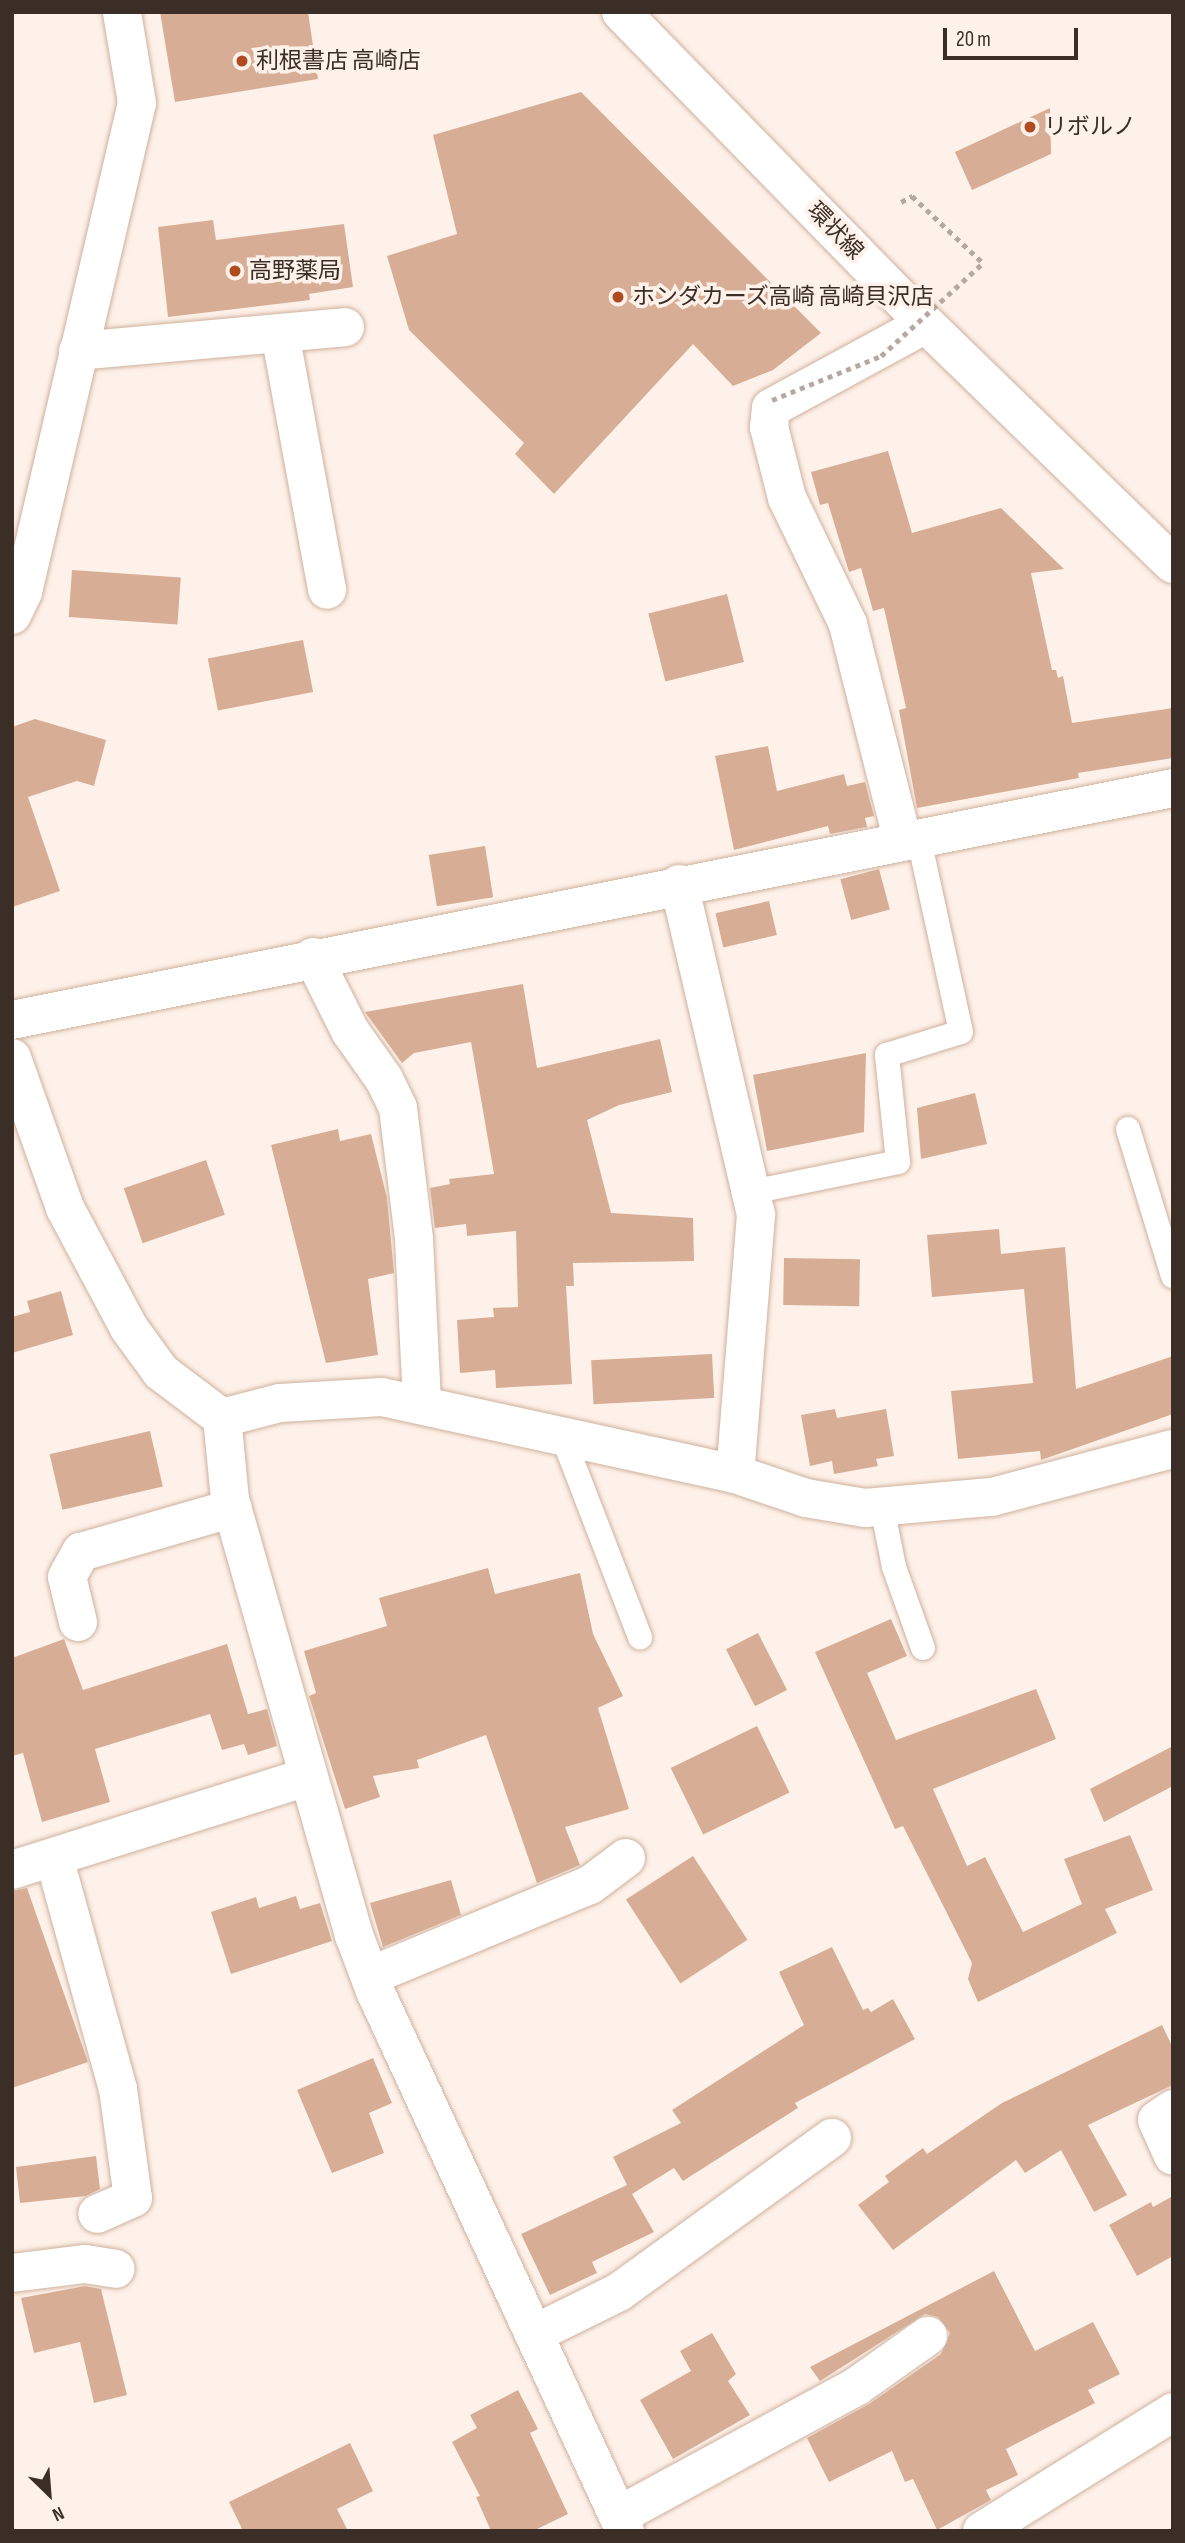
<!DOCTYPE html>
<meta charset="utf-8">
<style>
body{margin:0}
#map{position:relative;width:1185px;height:2543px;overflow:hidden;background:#fef1e9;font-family:"Sofia Sans Condensed","Noto Sans JP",sans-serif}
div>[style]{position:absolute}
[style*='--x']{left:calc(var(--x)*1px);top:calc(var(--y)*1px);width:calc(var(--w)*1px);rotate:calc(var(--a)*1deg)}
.building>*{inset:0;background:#d7ae95;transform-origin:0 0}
.path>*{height:4.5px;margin-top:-2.25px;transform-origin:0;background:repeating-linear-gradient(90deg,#b5a8a0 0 5px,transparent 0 10px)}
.roads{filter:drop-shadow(0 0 2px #cfb19d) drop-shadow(0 0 2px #cfb19d)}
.lane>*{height:24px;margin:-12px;padding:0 12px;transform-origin:12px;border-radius:12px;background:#fff}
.street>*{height:38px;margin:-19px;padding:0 19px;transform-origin:19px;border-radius:19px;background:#fff}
.secondary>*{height:38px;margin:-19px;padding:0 19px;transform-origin:19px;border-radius:19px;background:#fff}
.path-bridge>*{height:4.5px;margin-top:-2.25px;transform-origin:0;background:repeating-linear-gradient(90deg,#b5a8a0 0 5px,transparent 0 10px)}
.dots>*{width:19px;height:19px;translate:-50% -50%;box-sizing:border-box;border:4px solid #fef1e9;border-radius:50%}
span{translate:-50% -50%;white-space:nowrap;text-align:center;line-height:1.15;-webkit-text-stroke:7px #fef1e9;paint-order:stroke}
.poi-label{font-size:23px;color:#3a2e26}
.left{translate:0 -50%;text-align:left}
.street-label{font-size:23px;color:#3a2e26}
.frame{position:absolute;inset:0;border:14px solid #3a2e26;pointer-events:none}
.north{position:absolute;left:14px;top:2459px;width:70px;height:70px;-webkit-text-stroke:5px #fef1e9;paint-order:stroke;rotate:155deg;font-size:19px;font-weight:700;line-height:28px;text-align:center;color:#3a2e26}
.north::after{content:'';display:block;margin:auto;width:24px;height:32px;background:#3a2e26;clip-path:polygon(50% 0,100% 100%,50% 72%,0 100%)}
.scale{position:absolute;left:943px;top:28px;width:135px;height:32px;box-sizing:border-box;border:4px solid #3a2e26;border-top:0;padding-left:9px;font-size:21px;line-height:24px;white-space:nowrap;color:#3a2e26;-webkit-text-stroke:5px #fef1e9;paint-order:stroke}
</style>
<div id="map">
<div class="building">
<i style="clip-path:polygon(160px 12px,308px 12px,318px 79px,175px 102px)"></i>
<i style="clip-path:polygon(581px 92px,821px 333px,773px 370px,733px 386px,693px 344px,554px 494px,515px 454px,524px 443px,409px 330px,387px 256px,457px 234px,433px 135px)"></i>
<i style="clip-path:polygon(1050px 108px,1051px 154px,972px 190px,955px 152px)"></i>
<i style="clip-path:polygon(213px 220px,216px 240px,344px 224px,353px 287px,309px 294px,310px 300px,168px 317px,158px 227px)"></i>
<i style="clip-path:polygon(888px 451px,912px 533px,1001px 508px,1064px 569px,1031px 573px,1052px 670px,1056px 670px,1058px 678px,1063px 676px,1072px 723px,1173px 708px,1173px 758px,1078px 773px,1079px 778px,917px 808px,899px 710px,906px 708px,884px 608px,873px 611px,861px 568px,849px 572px,828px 503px,820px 505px,811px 472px)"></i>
<i style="left:72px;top:570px;width:109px;height:47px;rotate:4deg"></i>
<i style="left:727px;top:594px;width:70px;height:81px;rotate:76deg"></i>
<i style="left:303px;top:640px;width:53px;height:97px;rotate:79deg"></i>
<i style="clip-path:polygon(35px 719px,106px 740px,94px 786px,77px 781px,28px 797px,60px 891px,12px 907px,12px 727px)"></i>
<i style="clip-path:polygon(768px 746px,777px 791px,844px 774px,847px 786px,865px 782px,874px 816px,865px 818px,867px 827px,830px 834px,828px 826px,734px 850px,715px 756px)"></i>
<i style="left:485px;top:846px;width:52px;height:57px;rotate:81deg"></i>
<i style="left:879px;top:869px;width:42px;height:40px;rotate:75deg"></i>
<i style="left:769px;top:901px;width:35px;height:55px;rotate:77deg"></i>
<i style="clip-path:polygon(523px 984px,537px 1068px,660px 1039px,672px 1092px,619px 1105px,587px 1120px,611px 1213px,693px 1218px,694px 1261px,573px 1263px,574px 1286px,566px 1286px,572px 1384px,496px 1388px,495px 1370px,460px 1373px,457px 1320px,494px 1317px,493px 1308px,518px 1307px,516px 1231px,467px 1236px,466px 1224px,435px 1228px,430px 1188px,450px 1184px,449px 1179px,494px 1174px,471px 1042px,414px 1053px,402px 1063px,365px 1012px)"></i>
<i style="clip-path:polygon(866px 1053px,864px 1132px,767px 1151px,753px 1075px)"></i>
<i style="clip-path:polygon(975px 1093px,987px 1144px,921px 1159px,917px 1108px)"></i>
<i style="clip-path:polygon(338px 1129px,340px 1141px,371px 1134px,387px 1198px,394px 1273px,368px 1279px,378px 1355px,326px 1363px,271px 1145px)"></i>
<i style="left:206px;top:1160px;width:58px;height:87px;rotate:71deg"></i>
<i style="clip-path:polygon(999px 1229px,1001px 1254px,1065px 1247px,1076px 1389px,1173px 1356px,1173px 1414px,1041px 1460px,1040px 1451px,958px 1459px,951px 1391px,1033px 1383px,1024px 1289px,932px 1297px,927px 1235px)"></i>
<i style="left:784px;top:1258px;width:76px;height:47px;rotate:1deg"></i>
<i style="clip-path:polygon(61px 1291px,73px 1335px,12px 1353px,12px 1317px,30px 1312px,27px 1301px)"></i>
<i style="left:712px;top:1354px;width:44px;height:121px;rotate:87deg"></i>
<i style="clip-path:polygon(835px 1409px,837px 1418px,886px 1409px,894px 1456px,876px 1459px,878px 1466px,834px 1474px,832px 1461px,810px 1466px,801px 1415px)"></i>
<i style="left:150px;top:1431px;width:57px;height:103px;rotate:77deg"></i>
<i style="clip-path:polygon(488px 1568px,495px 1594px,580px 1573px,593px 1634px,623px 1696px,598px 1708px,629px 1809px,565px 1827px,580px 1865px,537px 1883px,486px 1735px,417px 1760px,419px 1768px,373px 1776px,380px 1797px,345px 1809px,309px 1696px,316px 1693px,304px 1651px,387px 1626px,379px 1598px)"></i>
<i style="clip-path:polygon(891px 1619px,907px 1656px,867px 1673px,896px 1740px,1036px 1689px,1056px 1739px,933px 1789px,967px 1866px,985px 1857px,1023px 1932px,1082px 1904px,1064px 1859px,1130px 1835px,1153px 1890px,1105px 1909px,1117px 1933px,978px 2002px,968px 1979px,972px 1963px,903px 1826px,895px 1829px,815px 1652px)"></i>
<i style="left:758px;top:1633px;width:64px;height:36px;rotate:63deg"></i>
<i style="clip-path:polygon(64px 1639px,83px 1690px,227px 1644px,248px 1714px,267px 1709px,277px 1746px,248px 1755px,244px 1744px,222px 1750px,210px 1714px,95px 1749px,110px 1802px,42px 1822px,23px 1753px,12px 1756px,12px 1658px)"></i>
<i style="left:757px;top:1726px;width:74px;height:96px;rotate:64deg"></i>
<i style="clip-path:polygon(1173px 1746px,1173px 1786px,1104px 1822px,1090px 1789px)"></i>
<i style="left:693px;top:1856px;width:100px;height:80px;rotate:57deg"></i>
<i style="clip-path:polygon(451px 1880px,461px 1915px,383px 1947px,370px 1903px)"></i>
<i style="clip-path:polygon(27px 1888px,88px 2062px,12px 2088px,12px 1891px)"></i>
<i style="clip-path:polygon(296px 1896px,300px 1909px,320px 1903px,332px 1941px,231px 1974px,211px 1912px,256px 1897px,259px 1908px)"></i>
<i style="clip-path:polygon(832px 1947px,863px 2010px,868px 2008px,871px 2012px,893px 1999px,915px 2039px,795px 2103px,798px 2108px,683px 2181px,674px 2168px,632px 2194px,654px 2232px,592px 2262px,597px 2273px,550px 2295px,521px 2234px,627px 2185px,613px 2157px,681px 2123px,672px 2110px,804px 2025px,779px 1972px)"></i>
<i style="clip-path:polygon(1162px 2025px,1173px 2048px,1173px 2085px,1088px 2125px,1127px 2195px,1094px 2212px,1061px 2150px,1025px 2173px,1016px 2160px,893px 2250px,858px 2205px,889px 2182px,885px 2176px,923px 2148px,927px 2154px,1002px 2103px)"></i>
<i style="clip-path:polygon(373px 2058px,392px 2103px,369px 2113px,384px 2153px,332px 2173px,297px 2090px)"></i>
<i style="clip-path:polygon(96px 2156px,100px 2189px,86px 2196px,20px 2203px,16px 2167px)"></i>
<i style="clip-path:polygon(1173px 2196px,1173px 2256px,1137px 2276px,1109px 2225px,1151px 2202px,1153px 2207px)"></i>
<i style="clip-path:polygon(994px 2271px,1035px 2351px,1093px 2322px,1120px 2374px,1088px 2390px,1095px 2403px,1006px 2449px,1018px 2475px,986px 2490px,991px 2500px,937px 2530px,913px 2479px,905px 2482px,892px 2451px,829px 2482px,807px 2438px,869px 2404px,941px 2354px,950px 2333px,938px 2317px,925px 2314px,820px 2381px,810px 2367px)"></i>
<i style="clip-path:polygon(85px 2286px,101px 2289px,127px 2395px,94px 2403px,80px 2342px,34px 2353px,21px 2298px)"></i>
<i style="clip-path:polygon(712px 2333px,736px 2374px,728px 2381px,750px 2415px,673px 2459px,640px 2400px,691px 2371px,680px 2351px)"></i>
<i style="clip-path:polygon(518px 2390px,538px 2429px,530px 2433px,568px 2514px,533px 2531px,491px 2531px,476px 2497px,480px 2496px,452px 2442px,477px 2428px,470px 2415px)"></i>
<i style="clip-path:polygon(350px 2443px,373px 2491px,337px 2509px,348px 2531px,243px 2531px,229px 2502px)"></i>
</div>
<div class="path">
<i style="--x:901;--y:202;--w:13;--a:-29"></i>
<i style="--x:912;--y:196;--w:98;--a:43.3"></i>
</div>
<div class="roads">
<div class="lane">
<i style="--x:1128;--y:1129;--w:154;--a:73"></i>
<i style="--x:751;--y:1192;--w:150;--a:-11.5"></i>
<i style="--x:898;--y:1162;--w:108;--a:-95.9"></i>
<i style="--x:887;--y:1055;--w:77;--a:-17.3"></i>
<i style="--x:961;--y:1032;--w:202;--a:-102.3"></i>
<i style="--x:562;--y:1435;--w:217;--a:68.9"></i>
<i style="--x:882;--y:1507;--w:61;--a:78.7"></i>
<i style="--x:894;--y:1567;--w:86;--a:70.3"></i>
</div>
<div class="street">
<i style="--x:280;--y:333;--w:261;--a:79.6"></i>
<i style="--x:78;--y:351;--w:268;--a:-5.1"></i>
<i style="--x:902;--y:838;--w:221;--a:-104.2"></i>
<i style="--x:848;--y:624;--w:140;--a:-115.8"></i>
<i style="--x:787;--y:498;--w:73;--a:-104.2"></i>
<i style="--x:769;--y:427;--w:19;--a:-84"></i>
<i style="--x:771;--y:408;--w:176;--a:-28.5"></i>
<i style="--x:679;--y:884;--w:340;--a:76.9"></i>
<i style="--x:756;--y:1215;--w:260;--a:94.6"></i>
<i style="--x:313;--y:957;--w:83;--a:63.4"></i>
<i style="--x:350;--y:1031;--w:59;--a:54.7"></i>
<i style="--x:384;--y:1079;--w:32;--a:64"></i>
<i style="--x:398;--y:1108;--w:132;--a:83"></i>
<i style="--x:414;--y:1239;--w:166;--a:87.2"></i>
<i style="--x:12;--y:1020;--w:1184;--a:-11.3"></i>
<i style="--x:78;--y:1622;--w:46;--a:-103.7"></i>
<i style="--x:67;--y:1577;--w:29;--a:-61"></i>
<i style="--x:81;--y:1552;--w:158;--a:-16.1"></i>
<i style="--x:54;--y:1857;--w:241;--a:74.6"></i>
<i style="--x:118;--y:2089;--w:110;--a:82.2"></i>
<i style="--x:133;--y:2198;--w:39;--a:156"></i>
<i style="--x:12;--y:1870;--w:309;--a:-17.5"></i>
<i style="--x:370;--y:1976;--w:238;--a:-22.5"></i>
<i style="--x:590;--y:1885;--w:45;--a:-36.9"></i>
<i style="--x:1173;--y:2109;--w:19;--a:145"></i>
<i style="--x:1157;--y:2120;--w:39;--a:66"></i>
<i style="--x:12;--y:2273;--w:74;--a:-7"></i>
<i style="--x:85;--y:2264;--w:31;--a:9"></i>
<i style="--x:534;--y:2334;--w:95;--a:-26.3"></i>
<i style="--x:619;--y:2292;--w:263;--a:-35.9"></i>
<i style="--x:618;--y:2516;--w:272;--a:-28.5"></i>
<i style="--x:857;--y:2386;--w:87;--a:-35.2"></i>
<i style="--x:625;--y:2531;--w:595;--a:-114.84"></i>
<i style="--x:375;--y:1991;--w:60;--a:-110.6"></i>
<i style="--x:354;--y:1935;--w:453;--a:-105.9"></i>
<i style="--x:230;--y:1499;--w:81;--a:-95.6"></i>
<i style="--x:222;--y:1418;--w:60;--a:-14.5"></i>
<i style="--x:280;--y:1403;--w:102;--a:-3.4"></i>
<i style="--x:382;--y:1397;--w:361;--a:12.3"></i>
<i style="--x:735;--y:1474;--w:75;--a:18.7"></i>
<i style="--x:806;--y:1498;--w:60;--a:9.6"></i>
<i style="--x:865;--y:1508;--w:127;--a:-5"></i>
<i style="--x:992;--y:1497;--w:187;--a:-14.9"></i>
<i style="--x:982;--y:2531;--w:225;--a:-31.9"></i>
</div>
<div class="secondary">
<i style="--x:621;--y:12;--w:436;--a:45.7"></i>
<i style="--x:926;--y:324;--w:344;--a:44.2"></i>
<i style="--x:12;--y:615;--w:25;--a:-64"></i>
<i style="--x:23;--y:592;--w:502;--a:-76.88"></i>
<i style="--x:137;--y:103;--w:92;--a:-99.4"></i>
<i style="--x:12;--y:1058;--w:159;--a:70.5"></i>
<i style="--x:65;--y:1208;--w:136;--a:61.9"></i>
<i style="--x:129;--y:1328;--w:54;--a:54"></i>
<i style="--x:161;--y:1372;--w:76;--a:37"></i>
</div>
</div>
<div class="path-bridge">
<i style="--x:772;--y:400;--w:118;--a:-22"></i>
<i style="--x:881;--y:356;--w:138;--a:-42.4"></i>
</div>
<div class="dots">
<i style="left:242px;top:61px;background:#b04a21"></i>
<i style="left:1030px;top:127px;background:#b04a21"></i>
<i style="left:235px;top:271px;background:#b04a21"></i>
<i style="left:618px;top:297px;background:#b04a21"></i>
</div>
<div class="poi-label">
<span class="left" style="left:256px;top:61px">利根書店 高崎店</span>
<span class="left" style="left:1044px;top:127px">リボルノ</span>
<span class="left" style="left:249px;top:271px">高野薬局</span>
<span class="left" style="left:632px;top:297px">ホンダカーズ高崎 高崎貝沢店</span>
</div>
<div class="street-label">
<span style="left:835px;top:231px;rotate:46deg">環状線</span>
</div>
<div class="frame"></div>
<div class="north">N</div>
<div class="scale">20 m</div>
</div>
